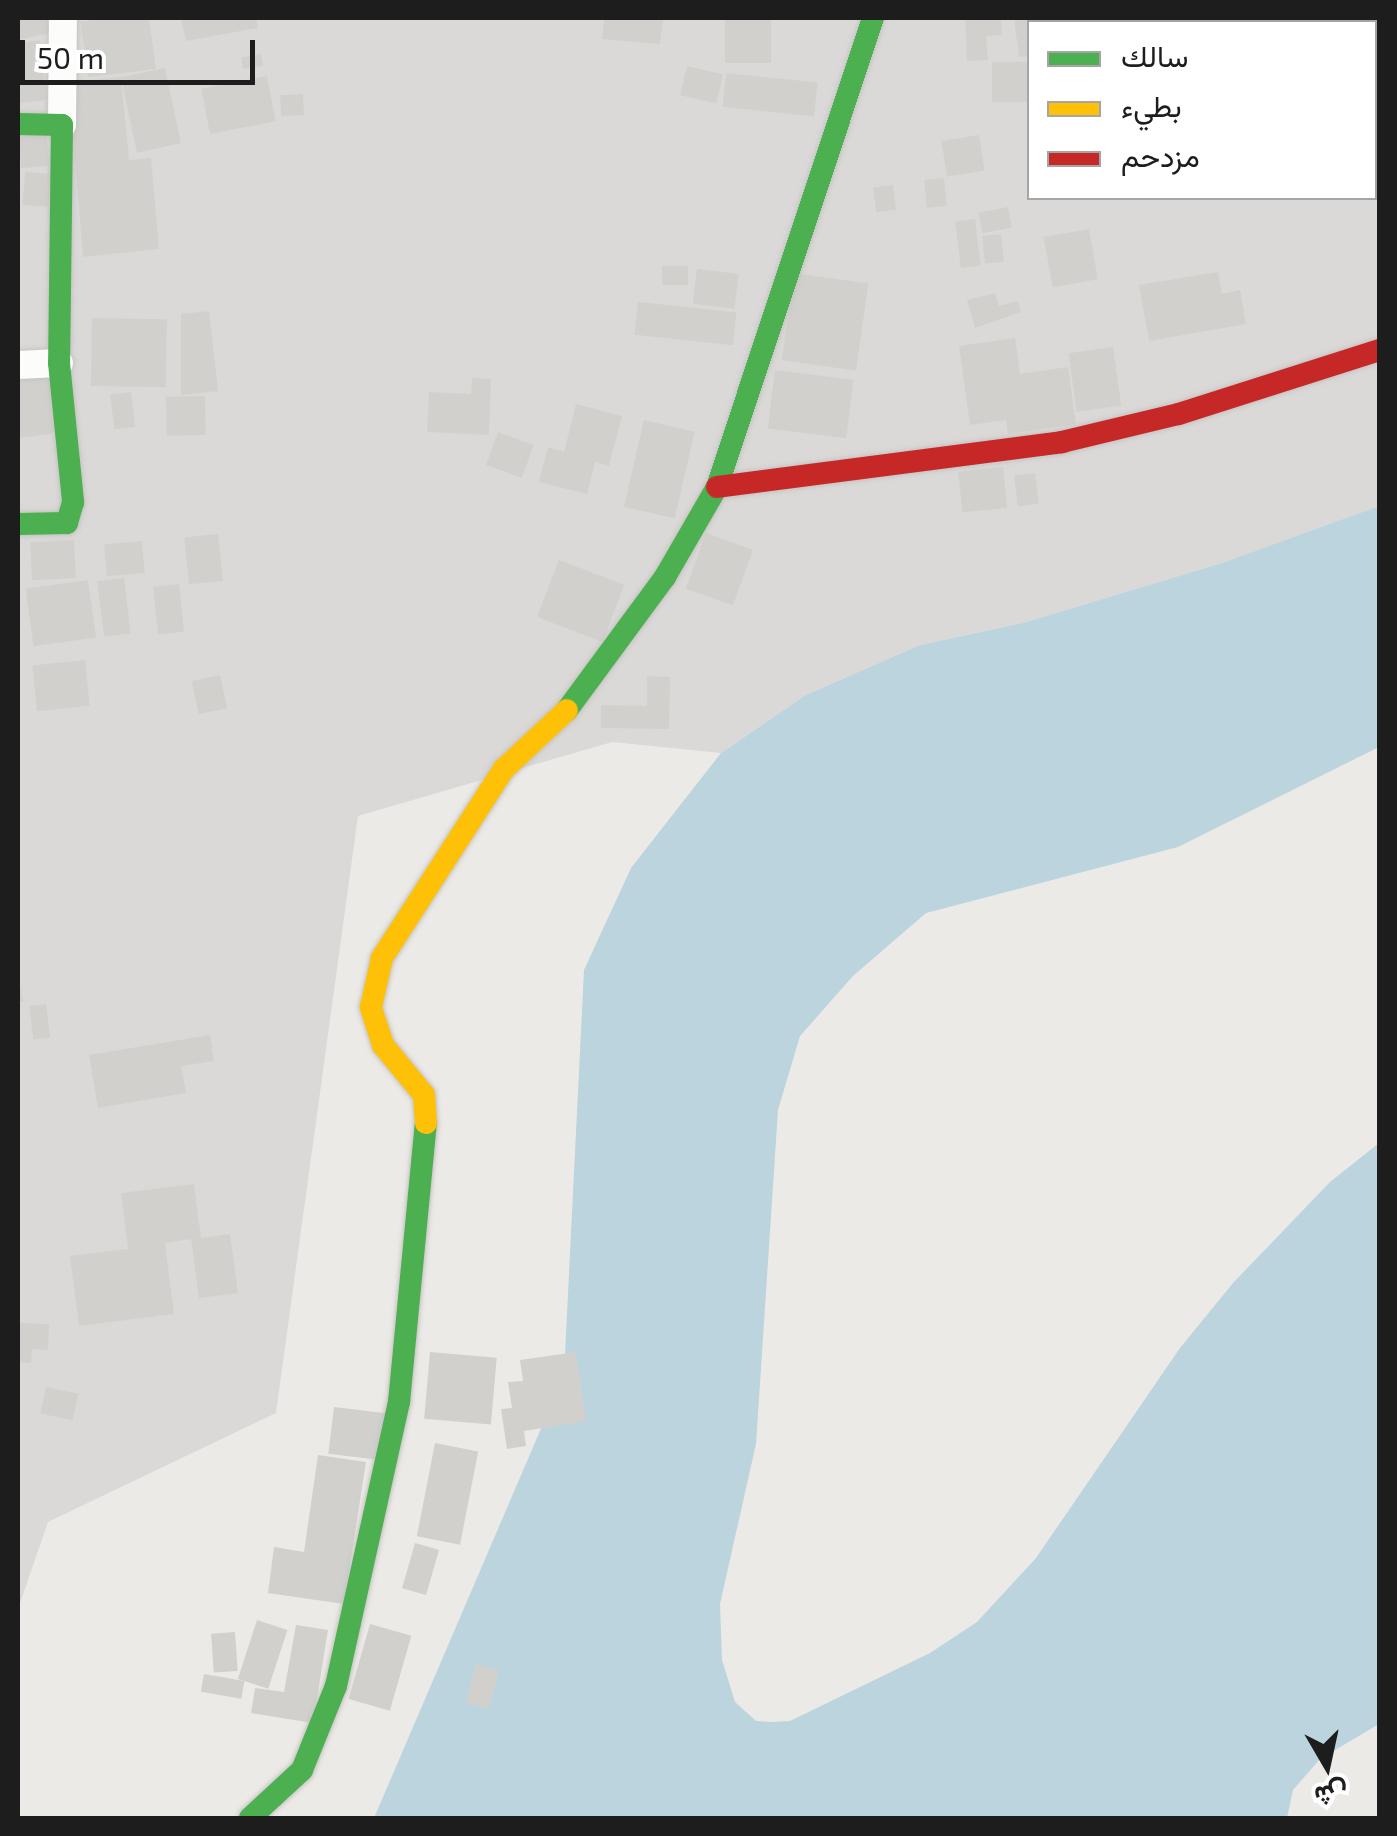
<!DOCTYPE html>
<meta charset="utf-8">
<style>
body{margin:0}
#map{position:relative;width:1397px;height:1836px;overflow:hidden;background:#eceae6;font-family:"Exo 2",Vazirmatn,sans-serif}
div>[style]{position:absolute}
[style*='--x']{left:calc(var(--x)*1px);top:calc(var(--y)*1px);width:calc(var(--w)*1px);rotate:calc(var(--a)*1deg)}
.residential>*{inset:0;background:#dbd9d7}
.water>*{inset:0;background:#bbd4dd}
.building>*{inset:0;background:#d2d0cd;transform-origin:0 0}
.roads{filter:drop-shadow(0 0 2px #c4c4c2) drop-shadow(0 0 2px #c4c4c2)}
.street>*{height:28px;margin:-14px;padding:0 14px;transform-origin:14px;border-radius:14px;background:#fcfcfb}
.fast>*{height:22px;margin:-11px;padding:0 11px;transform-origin:11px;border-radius:11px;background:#4caf50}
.slow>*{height:22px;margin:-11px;padding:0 11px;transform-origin:11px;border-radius:11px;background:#ffc107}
.jam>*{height:22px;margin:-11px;padding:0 11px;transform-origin:11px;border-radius:11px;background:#c62828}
span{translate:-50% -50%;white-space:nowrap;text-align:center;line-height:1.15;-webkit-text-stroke:8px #fff;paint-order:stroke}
.frame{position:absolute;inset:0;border:20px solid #1d1d1d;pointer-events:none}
.legend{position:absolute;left:1027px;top:20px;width:350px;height:180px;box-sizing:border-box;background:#fff;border:2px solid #a5a5a5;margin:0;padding:12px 18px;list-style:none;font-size:30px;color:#1d1d1d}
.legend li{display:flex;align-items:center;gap:20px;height:50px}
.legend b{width:50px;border:2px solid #a5a5a5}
.north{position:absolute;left:1277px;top:1716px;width:100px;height:100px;-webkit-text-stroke:8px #fff;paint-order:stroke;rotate:171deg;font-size:28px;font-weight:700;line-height:40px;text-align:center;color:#1d1d1d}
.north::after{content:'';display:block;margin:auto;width:35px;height:45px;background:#1d1d1d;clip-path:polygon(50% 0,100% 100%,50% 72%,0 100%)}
.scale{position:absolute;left:20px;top:40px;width:235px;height:45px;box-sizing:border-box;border:5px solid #1d1d1d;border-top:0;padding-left:12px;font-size:30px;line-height:35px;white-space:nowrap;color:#1d1d1d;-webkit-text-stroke:8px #fff;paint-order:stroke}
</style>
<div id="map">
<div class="residential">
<i style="clip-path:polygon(evenodd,18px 18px,1379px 18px,1379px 506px,1222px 563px,1023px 623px,920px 645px,806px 695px,721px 753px,612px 742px,358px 816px,276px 1413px,48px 1522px,18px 1609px,18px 18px,1030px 22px,1374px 22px,1374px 198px,1030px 198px,1030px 22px)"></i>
</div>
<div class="water">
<i style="clip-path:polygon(1379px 506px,1379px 747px,1178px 847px,926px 913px,853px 976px,800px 1036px,778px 1110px,756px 1444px,720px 1604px,722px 1660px,735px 1702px,756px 1721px,772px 1722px,790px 1721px,930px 1653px,977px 1622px,1036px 1558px,1180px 1348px,1233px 1283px,1330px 1182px,1379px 1143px,1379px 1724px,1320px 1759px,1293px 1790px,1287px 1818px,374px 1818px,564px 1375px,584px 970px,631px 868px,721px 753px,806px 695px,920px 645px,1023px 623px,1222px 563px)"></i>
</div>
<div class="building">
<i style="clip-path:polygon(18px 18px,52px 18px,54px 32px,18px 40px)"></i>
<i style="clip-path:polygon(104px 18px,149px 18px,156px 69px,88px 77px,81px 22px)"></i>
<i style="clip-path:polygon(181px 18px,256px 18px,258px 28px,186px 41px)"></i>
<i style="clip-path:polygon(604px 18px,663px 18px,660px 44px,602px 39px)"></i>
<i style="left:725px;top:18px;width:46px;height:45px"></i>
<i style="clip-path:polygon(965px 18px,1001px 18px,1002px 35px,986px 36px,988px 60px,967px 61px)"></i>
<i style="clip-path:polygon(1014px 18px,1058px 18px,1059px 22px,1030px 22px,1030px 56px,1019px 57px)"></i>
<i style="left:1261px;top:18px;width:81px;height:4px"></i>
<i style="clip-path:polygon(40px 40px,47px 100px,18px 103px,18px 43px)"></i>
<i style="left:261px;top:54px;width:12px;height:20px;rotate:81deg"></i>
<i style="left:1030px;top:62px;width:40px;height:38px;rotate:90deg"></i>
<i style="left:687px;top:66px;width:37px;height:30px;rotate:13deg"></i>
<i style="left:165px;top:68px;width:77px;height:45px;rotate:78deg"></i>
<i style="left:726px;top:73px;width:92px;height:34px;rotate:6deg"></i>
<i style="left:267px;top:76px;width:46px;height:67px;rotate:79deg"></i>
<i style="clip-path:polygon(121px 77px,129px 160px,151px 158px,159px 249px,83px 257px,69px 82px)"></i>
<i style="left:303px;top:94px;width:21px;height:23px;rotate:87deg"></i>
<i style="left:46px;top:130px;width:36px;height:28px;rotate:85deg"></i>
<i style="left:979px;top:135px;width:36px;height:38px;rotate:81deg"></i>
<i style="left:25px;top:172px;width:26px;height:33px;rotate:4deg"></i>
<i style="left:944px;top:178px;width:28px;height:20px;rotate:84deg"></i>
<i style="left:893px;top:185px;width:25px;height:20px;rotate:83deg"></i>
<i style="left:1008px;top:207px;width:21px;height:30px;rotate:79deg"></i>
<i style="left:975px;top:219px;width:47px;height:20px;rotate:83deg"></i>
<i style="left:1089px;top:229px;width:51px;height:46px;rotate:80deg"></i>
<i style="left:1001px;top:234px;width:28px;height:19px;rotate:84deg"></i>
<i style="left:662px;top:266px;width:26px;height:19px"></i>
<i style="left:697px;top:269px;width:42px;height:35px;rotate:7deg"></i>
<i style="clip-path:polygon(1218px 272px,1222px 294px,1240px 290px,1246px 324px,1149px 341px,1139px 285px)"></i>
<i style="left:794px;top:273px;width:75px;height:88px;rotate:8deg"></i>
<i style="clip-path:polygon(995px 293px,999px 306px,1018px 301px,1021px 312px,975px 328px,967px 300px)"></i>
<i style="left:638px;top:302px;width:99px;height:33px;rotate:6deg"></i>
<i style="clip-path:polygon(209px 311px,218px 391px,181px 395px,181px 314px)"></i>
<i style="left:92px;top:318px;width:75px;height:68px;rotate:1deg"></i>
<i style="clip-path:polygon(1015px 338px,1020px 374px,1068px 367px,1076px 424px,1008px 434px,1006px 420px,970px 425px,959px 346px)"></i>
<i style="left:1113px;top:347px;width:59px;height:45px;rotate:82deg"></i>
<i style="left:775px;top:370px;width:79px;height:59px;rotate:7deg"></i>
<i style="clip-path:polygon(56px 372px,63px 432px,20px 438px,18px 377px)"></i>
<i style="clip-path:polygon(472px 378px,491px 379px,489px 435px,427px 432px,429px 392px,471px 394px)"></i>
<i style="left:131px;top:392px;width:35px;height:21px;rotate:83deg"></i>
<i style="left:205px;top:396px;width:39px;height:39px;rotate:89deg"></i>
<i style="clip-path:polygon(576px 404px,622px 416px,609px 466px,595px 462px,587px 494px,539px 482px,548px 447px,564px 452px)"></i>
<i style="left:644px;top:420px;width:52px;height:89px;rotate:13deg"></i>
<i style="left:498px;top:432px;width:38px;height:35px;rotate:20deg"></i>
<i style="left:1003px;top:467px;width:41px;height:45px;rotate:84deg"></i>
<i style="left:1035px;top:473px;width:31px;height:21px;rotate:83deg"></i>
<i style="left:706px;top:533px;width:50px;height:59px;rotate:20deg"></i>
<i style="left:218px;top:534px;width:47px;height:34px;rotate:84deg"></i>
<i style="left:74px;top:540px;width:38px;height:44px;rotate:87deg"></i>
<i style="left:142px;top:541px;width:32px;height:38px;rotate:85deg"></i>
<i style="left:559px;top:560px;width:70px;height:61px;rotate:21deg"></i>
<i style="left:124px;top:578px;width:56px;height:27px;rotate:83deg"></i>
<i style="left:88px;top:580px;width:58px;height:63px;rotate:82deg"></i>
<i style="left:179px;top:584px;width:48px;height:26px;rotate:84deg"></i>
<i style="left:85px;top:660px;width:46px;height:53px;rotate:84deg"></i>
<i style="left:220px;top:675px;width:34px;height:29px;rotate:78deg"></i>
<i style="clip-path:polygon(647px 676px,670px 677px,669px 729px,601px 728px,601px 705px,647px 706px)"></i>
<i style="clip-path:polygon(18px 975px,23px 1001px,18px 1002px)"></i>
<i style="left:46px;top:1004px;width:34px;height:17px;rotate:83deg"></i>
<i style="clip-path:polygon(210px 1035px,214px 1061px,181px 1066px,186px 1093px,98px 1108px,89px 1055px)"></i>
<i style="clip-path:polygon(194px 1184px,201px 1238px,230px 1234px,238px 1293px,199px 1298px,191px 1239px,165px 1243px,174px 1314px,79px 1326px,70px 1256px,128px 1249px,121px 1193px)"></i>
<i style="clip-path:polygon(18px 1323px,49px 1324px,48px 1350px,32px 1349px,31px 1363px,18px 1362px)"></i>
<i style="left:430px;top:1352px;width:67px;height:67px;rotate:5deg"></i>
<i style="clip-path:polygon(576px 1352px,586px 1421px,524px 1431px,526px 1446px,507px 1449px,501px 1409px,512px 1408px,508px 1382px,523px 1381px,520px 1360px)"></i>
<i style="left:46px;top:1387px;width:33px;height:27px;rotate:12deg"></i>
<i style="left:334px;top:1407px;width:54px;height:47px;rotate:7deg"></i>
<i style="left:435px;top:1443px;width:44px;height:95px;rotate:11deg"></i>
<i style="clip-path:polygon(318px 1455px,366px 1462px,344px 1604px,268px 1593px,274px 1547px,304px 1552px)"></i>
<i style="left:415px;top:1543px;width:25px;height:47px;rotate:16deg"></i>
<i style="left:257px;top:1620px;width:32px;height:62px;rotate:18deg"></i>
<i style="left:370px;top:1624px;width:43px;height:78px;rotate:16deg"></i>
<i style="clip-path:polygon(296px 1625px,328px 1630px,313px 1723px,251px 1713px,255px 1688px,284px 1692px)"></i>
<i style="left:235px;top:1632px;width:39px;height:24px;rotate:86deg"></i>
<i style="left:476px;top:1664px;width:24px;height:40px;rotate:15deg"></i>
<i style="left:204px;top:1674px;width:41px;height:18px;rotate:10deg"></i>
</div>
<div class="roads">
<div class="street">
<i style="--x:62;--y:125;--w:107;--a:-89.5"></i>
<i style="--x:18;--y:365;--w:41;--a:-2.8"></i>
</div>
<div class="fast">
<i style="--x:18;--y:124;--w:44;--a:1.3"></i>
<i style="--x:62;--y:125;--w:238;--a:90.7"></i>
<i style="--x:59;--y:363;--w:140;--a:84.2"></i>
<i style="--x:73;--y:502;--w:22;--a:106"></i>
<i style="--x:67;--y:523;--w:49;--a:178.8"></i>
<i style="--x:567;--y:710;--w:165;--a:-53.6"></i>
<i style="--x:665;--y:577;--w:104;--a:-60"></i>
<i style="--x:717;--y:487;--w:494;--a:-71.6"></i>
<i style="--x:250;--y:1818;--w:71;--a:-42.7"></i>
<i style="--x:302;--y:1770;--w:91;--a:-68"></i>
<i style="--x:336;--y:1686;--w:291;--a:-77.5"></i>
<i style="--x:399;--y:1402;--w:280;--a:-84.5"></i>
</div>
<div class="slow">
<i style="--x:426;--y:1123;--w:28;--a:-94"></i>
<i style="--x:424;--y:1095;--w:65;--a:-129.4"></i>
<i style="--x:383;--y:1045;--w:40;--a:-108"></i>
<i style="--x:371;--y:1007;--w:50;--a:-77.3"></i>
<i style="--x:382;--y:958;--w:225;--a:-57.2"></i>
<i style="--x:504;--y:769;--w:86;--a:-43.1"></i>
</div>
<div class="jam">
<i style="--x:717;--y:487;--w:348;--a:-7.4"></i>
<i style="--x:1062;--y:442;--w:120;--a:-13.5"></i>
<i style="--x:1179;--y:414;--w:211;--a:-17.7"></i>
</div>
</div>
<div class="frame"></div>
<ul class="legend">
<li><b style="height:12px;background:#4caf50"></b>سالك</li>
<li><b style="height:12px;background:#ffc107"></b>بطيء</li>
<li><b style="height:12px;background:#c62828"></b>مزدحم</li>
</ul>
<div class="north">ش</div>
<div class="scale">50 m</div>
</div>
